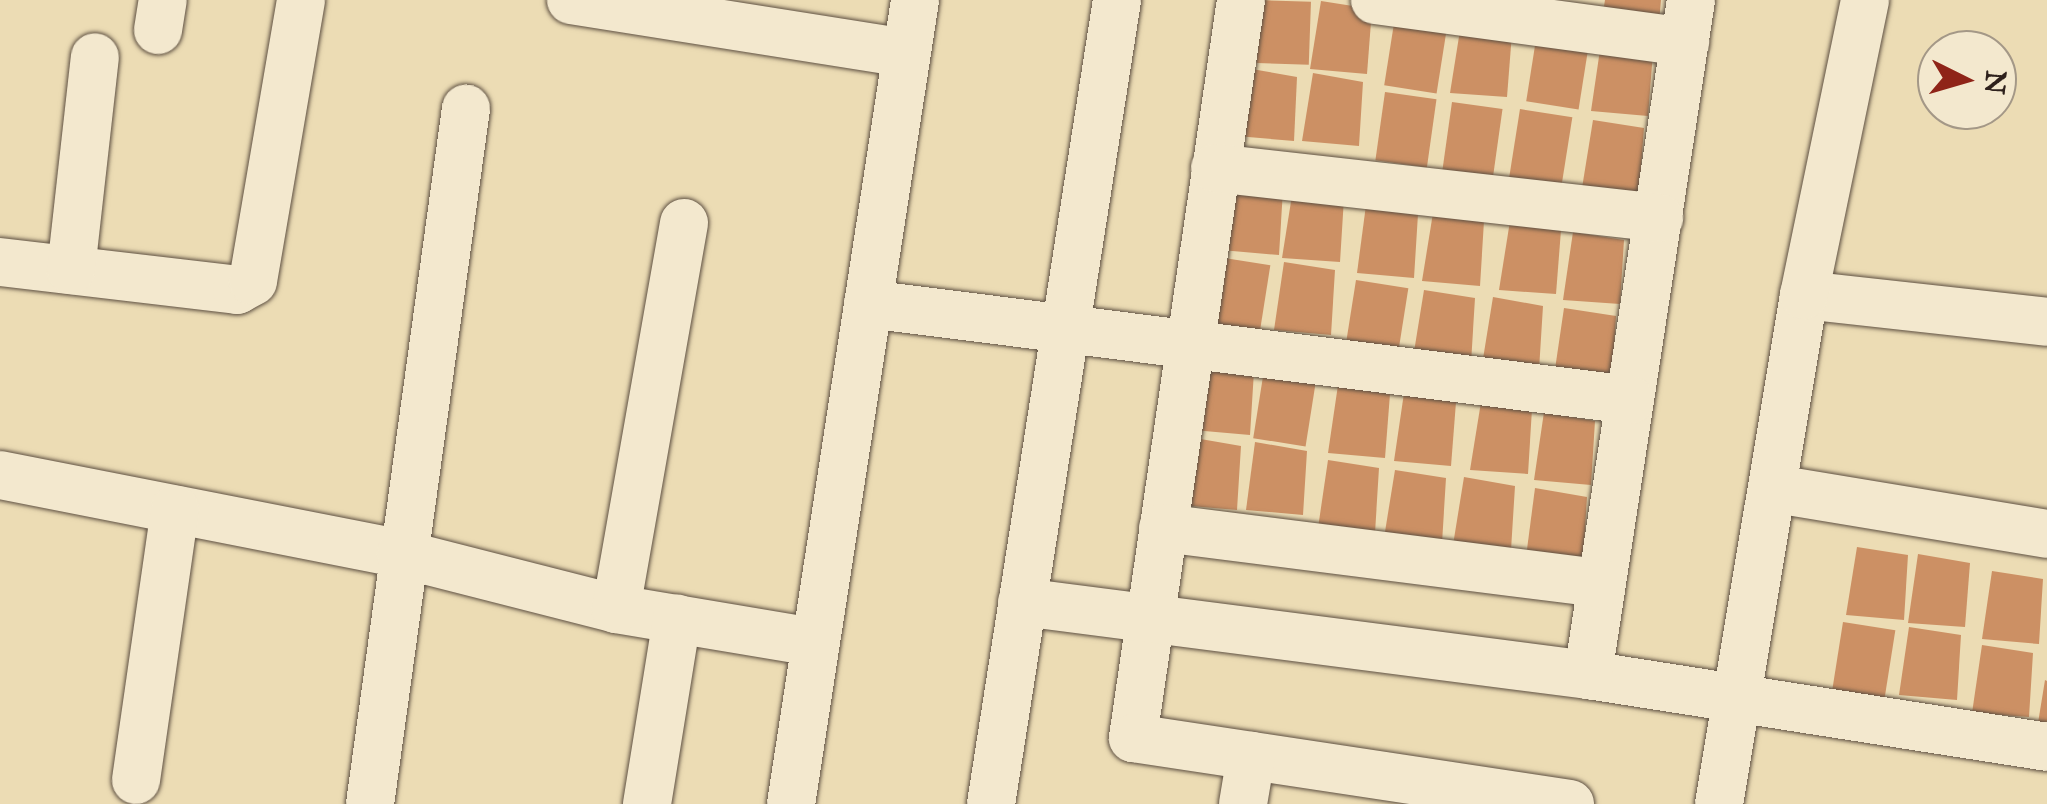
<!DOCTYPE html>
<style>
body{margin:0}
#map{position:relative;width:2047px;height:804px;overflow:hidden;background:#ecdcb4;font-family:"IM FELL Great Primer",serif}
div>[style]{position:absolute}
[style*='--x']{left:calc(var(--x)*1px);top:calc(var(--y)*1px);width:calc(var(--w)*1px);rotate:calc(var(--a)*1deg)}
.building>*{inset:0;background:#cc9064;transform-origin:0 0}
.roads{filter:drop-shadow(0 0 2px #5e5042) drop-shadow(0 0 2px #5e5042)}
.minor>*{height:48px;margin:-24px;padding:0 24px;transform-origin:24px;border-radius:24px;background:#f3e8ce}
span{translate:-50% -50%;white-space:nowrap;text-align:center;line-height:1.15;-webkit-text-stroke:8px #f3e8ce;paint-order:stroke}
.north{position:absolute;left:1917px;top:30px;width:100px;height:100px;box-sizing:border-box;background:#f3e8ce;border:2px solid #a49887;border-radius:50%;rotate:95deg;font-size:28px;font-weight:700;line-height:40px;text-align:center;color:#2e211c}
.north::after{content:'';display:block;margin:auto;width:35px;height:45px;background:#8f2418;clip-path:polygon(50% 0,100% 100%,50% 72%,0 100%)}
</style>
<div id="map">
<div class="building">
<i style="left:1259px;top:0;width:52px;height:63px;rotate:2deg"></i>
<i style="clip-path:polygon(1605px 0,1661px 0,1659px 23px,1602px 18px)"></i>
<i style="clip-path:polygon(1321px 1px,1372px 9px,1367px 74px,1310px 69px)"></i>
<i style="left:1395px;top:17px;width:53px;height:69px;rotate:9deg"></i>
<i style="clip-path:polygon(1461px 24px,1512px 33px,1507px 97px,1450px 93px)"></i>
<i style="left:1537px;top:33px;width:53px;height:69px;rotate:9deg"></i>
<i style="clip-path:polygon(1601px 43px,1653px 52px,1648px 116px,1591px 111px)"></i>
<i style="clip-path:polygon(1246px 68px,1297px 77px,1294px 141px,1236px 136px)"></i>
<i style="clip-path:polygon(1313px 73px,1363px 82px,1359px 146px,1302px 141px)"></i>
<i style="left:1385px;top:92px;width:52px;height:69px;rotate:8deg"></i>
<i style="left:1452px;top:102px;width:51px;height:69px;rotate:8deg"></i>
<i style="left:1520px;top:109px;width:53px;height:69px;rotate:9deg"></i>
<i style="clip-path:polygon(1593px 120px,1644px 128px,1639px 193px,1582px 188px)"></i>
<i style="clip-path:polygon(1232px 182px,1283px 190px,1279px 255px,1221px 250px)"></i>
<i style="clip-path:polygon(1293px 189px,1344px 198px,1340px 262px,1282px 258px)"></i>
<i style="clip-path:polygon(1366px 205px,1418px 214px,1414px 278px,1357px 273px)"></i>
<i style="clip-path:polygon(1433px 213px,1484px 221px,1480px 286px,1422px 281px)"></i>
<i style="clip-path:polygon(1510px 221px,1561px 230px,1556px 294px,1499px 290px)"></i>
<i style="clip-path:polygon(1573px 232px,1624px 240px,1620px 304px,1563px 300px)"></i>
<i style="left:1218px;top:257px;width:53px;height:69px;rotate:9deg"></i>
<i style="clip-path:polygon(1284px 262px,1335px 270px,1331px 335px,1274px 330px)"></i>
<i style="left:1356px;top:280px;width:53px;height:69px;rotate:9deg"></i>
<i style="clip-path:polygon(1424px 290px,1475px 298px,1471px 363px,1413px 358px)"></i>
<i style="clip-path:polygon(1493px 297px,1543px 306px,1539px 370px,1482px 365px)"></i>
<i style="clip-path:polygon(1564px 308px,1616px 316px,1612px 381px,1554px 376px)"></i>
<i style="clip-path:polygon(1203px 362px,1254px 371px,1250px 435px,1193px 430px)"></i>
<i style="left:1264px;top:370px;width:53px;height:69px;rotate:9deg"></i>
<i style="clip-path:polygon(1338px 385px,1390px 394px,1385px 458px,1328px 453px)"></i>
<i style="clip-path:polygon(1404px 393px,1456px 402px,1451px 466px,1394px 461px)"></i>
<i style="clip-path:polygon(1481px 402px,1532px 409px,1528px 474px,1470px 470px)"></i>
<i style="clip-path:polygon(1544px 412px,1595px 421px,1591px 485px,1534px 480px)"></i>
<i style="clip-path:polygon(1189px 437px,1241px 446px,1237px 510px,1179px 505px)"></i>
<i style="clip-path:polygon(1255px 442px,1307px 451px,1303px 515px,1246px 510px)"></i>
<i style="clip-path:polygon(1328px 460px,1379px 468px,1375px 533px,1318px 528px)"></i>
<i style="clip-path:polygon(1395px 470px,1446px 478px,1442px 543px,1384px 538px)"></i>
<i style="clip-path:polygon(1464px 477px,1515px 486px,1511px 550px,1453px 545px)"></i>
<i style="clip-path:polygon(1535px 488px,1587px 497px,1583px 562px,1526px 557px)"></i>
<i style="clip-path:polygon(1857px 547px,1908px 555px,1904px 620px,1846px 615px)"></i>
<i style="clip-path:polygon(1918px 554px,1970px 563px,1965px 627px,1908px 623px)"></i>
<i style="clip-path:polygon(1992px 571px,2043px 579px,2039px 644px,1982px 639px)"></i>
<i style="left:1843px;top:622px;width:53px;height:69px;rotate:9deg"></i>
<i style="clip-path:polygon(1909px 627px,1961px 635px,1957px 700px,1899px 695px)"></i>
<i style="clip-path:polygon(1982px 645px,2033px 653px,2029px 717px,1972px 713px)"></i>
<i style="clip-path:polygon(2045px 680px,2047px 681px,2047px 724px,2038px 723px)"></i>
</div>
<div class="roads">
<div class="minor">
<i style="--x:571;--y:0;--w:339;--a:9"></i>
<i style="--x:1241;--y:0;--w:746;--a:98.33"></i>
<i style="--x:1133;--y:738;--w:442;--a:8.6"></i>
<i style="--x:1375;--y:0;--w:313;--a:7.7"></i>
<i style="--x:1691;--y:0;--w:683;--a:98.68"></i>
<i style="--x:1588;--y:675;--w:465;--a:8.9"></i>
<i style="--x:158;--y:30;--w:30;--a:-81"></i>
<i style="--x:1215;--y:168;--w:447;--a:6.4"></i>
<i style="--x:0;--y:262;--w:239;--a:6.7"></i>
<i style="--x:237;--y:290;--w:18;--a:-29"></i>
<i style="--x:253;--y:281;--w:285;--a:-80.3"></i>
<i style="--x:71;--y:270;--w:214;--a:-83.6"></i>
<i style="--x:1804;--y:295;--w:244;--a:6.3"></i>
<i style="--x:868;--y:304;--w:768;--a:7.18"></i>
<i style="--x:0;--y:475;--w:409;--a:11.1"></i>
<i style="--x:401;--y:554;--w:222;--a:14.3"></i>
<i style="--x:616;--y:609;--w:201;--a:9.5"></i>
<i style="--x:1776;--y:489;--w:275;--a:9.4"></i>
<i style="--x:1163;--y:528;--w:441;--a:7.2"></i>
<i style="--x:1022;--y:602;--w:571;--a:7.35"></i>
<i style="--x:616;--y:609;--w:392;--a:-80"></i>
<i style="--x:136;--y:780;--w:273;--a:-81.8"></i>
<i style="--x:370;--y:804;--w:702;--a:-82.14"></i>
<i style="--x:647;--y:804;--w:188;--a:-80.8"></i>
<i style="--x:791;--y:804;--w:814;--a:-81.23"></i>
<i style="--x:991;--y:804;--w:814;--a:-81.09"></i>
<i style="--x:1243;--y:804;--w:49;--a:-80.5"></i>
<i style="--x:1719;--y:804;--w:516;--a:-80.52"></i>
<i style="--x:1804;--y:295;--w:301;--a:-78.3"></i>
</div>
</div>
<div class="north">N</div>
</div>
